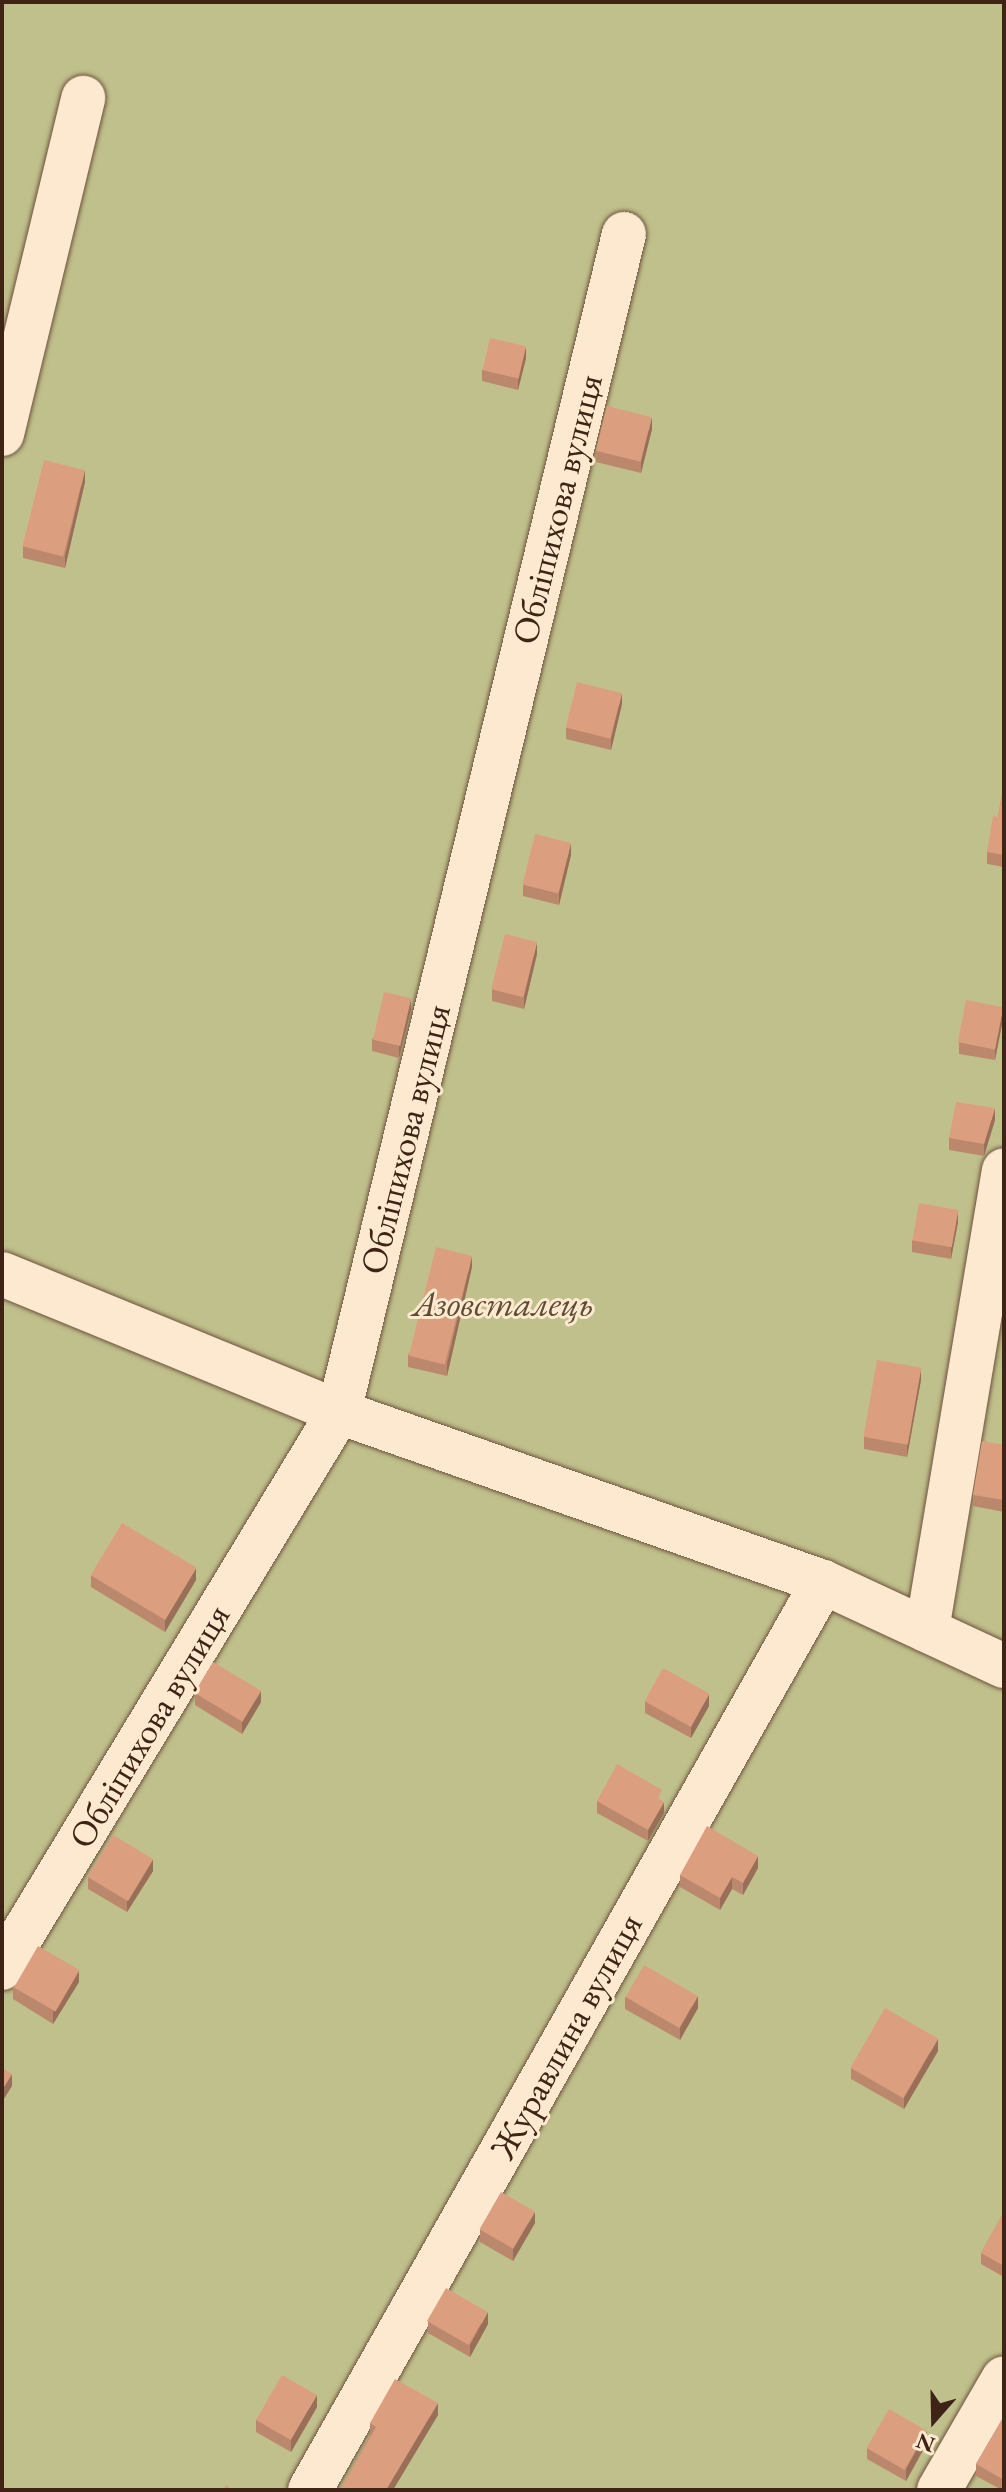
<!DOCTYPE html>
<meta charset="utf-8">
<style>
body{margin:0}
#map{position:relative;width:1006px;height:2492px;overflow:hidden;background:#faddb5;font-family:"EB Garamond",serif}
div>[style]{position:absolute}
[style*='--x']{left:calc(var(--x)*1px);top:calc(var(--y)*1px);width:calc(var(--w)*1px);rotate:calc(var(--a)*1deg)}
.green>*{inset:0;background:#c0c08c;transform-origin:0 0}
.roads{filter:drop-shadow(0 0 2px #6e523e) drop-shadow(0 0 2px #6e523e)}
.minor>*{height:44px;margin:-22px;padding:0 22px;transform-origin:22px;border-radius:22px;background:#fce9cf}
.wall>*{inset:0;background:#bc886d}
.shaded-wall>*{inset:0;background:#996f59}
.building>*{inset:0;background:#db9e7f;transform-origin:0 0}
span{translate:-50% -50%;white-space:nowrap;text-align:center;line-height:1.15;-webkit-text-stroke:6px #fce9cf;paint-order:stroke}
.street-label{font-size:36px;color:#3f2316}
.park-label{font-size:36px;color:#5f4a34;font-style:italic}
.frame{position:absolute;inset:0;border:4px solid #3f2316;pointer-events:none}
.north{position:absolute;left:894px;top:2380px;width:80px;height:80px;-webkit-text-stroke:6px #fce9cf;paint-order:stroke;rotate:200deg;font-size:22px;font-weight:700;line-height:32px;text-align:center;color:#3f2316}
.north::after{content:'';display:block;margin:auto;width:28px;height:36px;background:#3f2316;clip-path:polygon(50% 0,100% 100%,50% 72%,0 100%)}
</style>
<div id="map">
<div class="green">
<i style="left:2px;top:2px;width:1002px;height:2488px"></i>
</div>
<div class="roads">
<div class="minor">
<i style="--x:2;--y:434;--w:346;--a:-76.4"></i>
<i style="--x:2;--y:1274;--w:364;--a:22.3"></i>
<i style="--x:339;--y:1412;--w:513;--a:19.35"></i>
<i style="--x:823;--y:1582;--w:200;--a:24.9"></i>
<i style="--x:927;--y:1630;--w:466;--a:-80.5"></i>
<i style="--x:2;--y:1968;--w:650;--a:-58.78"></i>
<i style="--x:339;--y:1412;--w:1212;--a:-76.4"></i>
<i style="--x:310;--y:2490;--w:1043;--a:-60.53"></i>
<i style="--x:939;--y:2490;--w:129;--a:-59.9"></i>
</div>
</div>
<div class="wall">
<i style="clip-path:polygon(526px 358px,518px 390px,482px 381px,482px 370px)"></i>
<i style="clip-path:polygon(652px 429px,641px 473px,596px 462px,596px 451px)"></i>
<i style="clip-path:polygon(85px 482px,65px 568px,23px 558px,23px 546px)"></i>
<i style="clip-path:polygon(622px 704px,611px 750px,566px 739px,566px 728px)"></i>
<i style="clip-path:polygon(1004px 783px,1004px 867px,987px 864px,987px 852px,998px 817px)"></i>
<i style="clip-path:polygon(571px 855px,559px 905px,523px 896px,523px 885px)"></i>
<i style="clip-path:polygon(537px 954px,524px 1009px,492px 1001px,492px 989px)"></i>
<i style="clip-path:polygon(411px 1010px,399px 1058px,372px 1051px,372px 1039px)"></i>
<i style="clip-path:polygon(1003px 1019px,995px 1060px,959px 1054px,959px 1042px)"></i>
<i style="clip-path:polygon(995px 1120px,984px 1156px,949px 1150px,949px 1138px)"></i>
<i style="clip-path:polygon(958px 1222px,951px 1259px,912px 1252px,912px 1240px)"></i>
<i style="clip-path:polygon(472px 1267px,447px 1376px,408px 1367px,408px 1355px)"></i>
<i style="clip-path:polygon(921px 1380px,907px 1457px,864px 1449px,864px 1437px)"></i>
<i style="clip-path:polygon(1004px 1445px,1004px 1512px,973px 1506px,973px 1495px)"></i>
<i style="clip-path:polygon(91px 1575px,196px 1580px,165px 1632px,91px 1587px)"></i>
<i style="clip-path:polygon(195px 1693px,261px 1702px,242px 1734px,195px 1705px)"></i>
<i style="clip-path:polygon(645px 1701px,709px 1706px,691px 1738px,645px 1713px)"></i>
<i style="clip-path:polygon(597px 1801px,664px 1813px,648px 1841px,597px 1813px)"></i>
<i style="clip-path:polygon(758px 1868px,743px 1895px,732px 1889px,720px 1910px,680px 1887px,680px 1875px)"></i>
<i style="clip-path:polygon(153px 1871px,127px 1912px,88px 1889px,88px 1877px)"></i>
<i style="clip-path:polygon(79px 1982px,53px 2024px,13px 1999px,13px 1987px)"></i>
<i style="clip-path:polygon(625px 1997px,698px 2008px,680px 2040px,625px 2009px)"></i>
<i style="clip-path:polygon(938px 2051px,904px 2109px,851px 2079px,851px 2068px)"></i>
<i style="clip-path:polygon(1004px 2212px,1004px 2277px,981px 2264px,981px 2253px)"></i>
<i style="clip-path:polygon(535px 2223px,513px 2261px,480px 2242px,480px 2230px)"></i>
<i style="clip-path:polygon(428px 2321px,488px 2324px,470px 2357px,428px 2333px)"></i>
<i style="clip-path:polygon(317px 2407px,291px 2452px,256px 2432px,256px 2420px)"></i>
<i style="clip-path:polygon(438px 2415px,393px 2490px,340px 2490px,370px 2436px,370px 2423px)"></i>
<i style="clip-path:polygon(1004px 2416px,1004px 2490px,1002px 2490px,976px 2476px,976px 2464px)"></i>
<i style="clip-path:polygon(927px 2443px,906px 2481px,867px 2459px,867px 2448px)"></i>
</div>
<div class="shaded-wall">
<i style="clip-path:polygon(526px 346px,526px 358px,518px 390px,518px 378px)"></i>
<i style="clip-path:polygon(652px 417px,652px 429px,641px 473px,641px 462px)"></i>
<i style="clip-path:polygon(85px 470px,85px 482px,65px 568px,65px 556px)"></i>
<i style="clip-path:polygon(622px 693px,622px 704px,611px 750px,611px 739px)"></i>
<i style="clip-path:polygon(571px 843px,571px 855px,559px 905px,559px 893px)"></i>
<i style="clip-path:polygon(537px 942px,537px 954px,524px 1009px,524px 997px)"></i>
<i style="clip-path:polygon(411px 998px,411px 1010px,399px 1058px,399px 1046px)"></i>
<i style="clip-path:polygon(1003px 1007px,1003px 1019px,995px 1060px,995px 1048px)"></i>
<i style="clip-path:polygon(995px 1108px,995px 1120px,984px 1156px,984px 1144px)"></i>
<i style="clip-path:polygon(958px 1210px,958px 1222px,951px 1259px,951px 1247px)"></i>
<i style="clip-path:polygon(472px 1256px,472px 1267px,447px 1376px,447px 1364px)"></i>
<i style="clip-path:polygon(921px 1368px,921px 1380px,907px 1457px,907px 1445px)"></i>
<i style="clip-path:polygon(196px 1568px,196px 1580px,165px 1632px,165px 1620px)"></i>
<i style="clip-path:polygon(261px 1691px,261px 1702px,242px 1734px,242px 1722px)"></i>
<i style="clip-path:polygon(709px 1694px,709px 1706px,691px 1738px,691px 1727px)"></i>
<i style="clip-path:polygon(664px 1802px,664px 1813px,648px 1841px,648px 1830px)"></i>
<i style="clip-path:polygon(758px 1856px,758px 1868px,743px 1895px,743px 1883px)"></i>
<i style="clip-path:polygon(153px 1859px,153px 1871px,127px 1912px,127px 1900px)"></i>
<i style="clip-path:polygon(732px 1877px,732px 1889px,720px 1910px,720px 1898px)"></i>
<i style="clip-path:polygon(79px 1970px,79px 1982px,53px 2024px,53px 2012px)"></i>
<i style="clip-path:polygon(698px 1996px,698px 2008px,680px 2040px,680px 2028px)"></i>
<i style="clip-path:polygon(938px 2039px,938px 2051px,904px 2109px,904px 2098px)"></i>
<i style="clip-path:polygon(12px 2074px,12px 2086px,2px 2102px,2px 2090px)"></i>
<i style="clip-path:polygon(535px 2212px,535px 2223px,513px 2261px,513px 2249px)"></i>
<i style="clip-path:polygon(488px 2312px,488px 2324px,470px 2357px,470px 2345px)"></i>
<i style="clip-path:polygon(317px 2395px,317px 2407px,291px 2452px,291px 2440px)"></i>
<i style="clip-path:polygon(438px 2403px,438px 2415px,393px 2490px,386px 2490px)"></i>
<i style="clip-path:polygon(927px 2431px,927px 2443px,906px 2481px,906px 2469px)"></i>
</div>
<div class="building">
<i style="left:490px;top:338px;width:37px;height:33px;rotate:13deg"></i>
<i style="left:607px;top:406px;width:46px;height:46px;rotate:14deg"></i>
<i style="left:44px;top:460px;width:42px;height:89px;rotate:14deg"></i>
<i style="left:577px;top:682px;width:46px;height:47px;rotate:14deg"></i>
<i style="clip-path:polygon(1004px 783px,1004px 855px,987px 852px,993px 816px,998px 817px)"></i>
<i style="left:535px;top:834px;width:37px;height:52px;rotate:14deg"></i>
<i style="left:505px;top:934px;width:33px;height:57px;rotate:14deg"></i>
<i style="left:384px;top:992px;width:28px;height:49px;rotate:13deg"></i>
<i style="left:966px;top:1000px;width:38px;height:43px;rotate:11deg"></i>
<i style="clip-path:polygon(956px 1102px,995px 1108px,984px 1144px,949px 1138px)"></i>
<i style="left:919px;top:1203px;width:40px;height:38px;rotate:10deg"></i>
<i style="left:436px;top:1247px;width:37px;height:112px;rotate:14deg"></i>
<i style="left:877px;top:1360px;width:45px;height:78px;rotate:10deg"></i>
<i style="clip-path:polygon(982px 1441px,1004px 1445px,1004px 1500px,973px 1495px)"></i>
<i style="left:122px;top:1523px;width:87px;height:61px;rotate:31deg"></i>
<i style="left:213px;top:1662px;width:56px;height:36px;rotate:31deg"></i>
<i style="left:663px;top:1668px;width:53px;height:38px;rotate:29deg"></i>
<i style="clip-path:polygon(617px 1764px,662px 1790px,658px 1798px,664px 1802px,648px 1830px,597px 1801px)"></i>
<i style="clip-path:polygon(707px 1826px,758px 1856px,743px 1883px,732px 1877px,720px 1898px,680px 1875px)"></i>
<i style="left:113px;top:1835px;width:47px;height:49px;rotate:31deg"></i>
<i style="left:38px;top:1946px;width:48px;height:48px;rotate:30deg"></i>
<i style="left:644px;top:1965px;width:62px;height:37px;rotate:30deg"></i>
<i style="left:885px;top:2008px;width:61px;height:69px;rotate:30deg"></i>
<i style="clip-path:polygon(2px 2068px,12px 2074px,2px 2090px)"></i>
<i style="left:501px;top:2192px;width:39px;height:43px;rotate:30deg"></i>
<i style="clip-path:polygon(1004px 2212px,1004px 2266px,981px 2253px)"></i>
<i style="left:446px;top:2288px;width:48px;height:38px;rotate:30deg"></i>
<i style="left:282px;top:2375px;width:40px;height:52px;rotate:30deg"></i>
<i style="clip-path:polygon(395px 2379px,438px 2403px,386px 2490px,340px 2490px,376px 2427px,370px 2423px)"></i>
<i style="left:889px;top:2409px;width:44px;height:45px;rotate:30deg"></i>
<i style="clip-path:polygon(1004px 2416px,1004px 2480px,976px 2464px)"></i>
<i style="clip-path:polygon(226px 2485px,234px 2490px,223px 2490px)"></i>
</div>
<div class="street-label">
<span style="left:557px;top:509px;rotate:-76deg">Обліпихова вулиця</span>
<span style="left:405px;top:1139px;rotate:-76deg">Обліпихова вулиця</span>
<span style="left:149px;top:1726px;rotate:-59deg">Обліпихова вулиця</span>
<span style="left:566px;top:2036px;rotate:-61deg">Журавлина вулиця</span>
</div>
<div class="park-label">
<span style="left:503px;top:1304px">Азовсталець</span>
</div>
<div class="frame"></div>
<div class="north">N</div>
</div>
